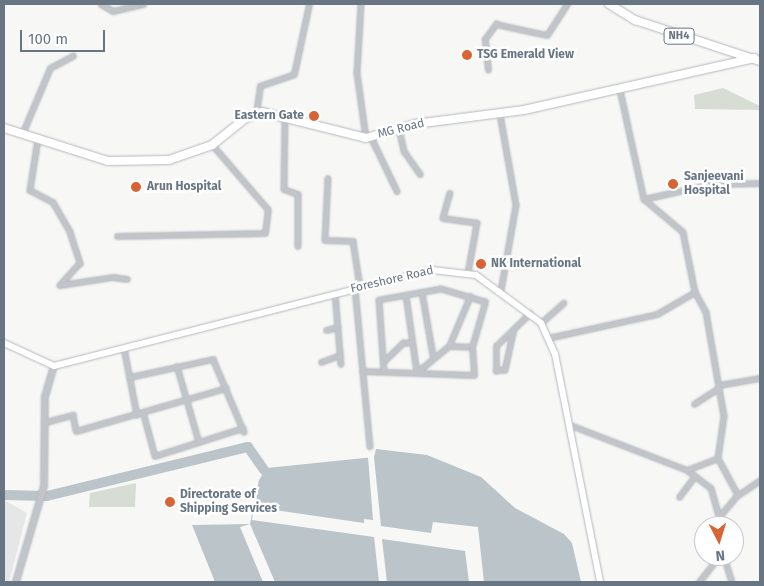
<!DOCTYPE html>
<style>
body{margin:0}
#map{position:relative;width:764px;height:586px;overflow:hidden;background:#f7f7f5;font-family:"Fira Sans",sans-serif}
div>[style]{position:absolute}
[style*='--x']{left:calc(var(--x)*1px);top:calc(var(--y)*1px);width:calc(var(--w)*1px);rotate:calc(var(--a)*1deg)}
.built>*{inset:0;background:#e5e6e6}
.green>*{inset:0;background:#d7dcd4}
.water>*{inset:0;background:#bac4c9}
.pier>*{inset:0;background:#f7f7f5}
.river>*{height:10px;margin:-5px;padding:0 5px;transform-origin:5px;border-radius:5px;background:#bac4c9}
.roads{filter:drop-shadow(0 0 1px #b3b8bd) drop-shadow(0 0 1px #b3b8bd)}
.minor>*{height:4.5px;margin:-2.25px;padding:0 2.25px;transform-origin:2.25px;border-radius:2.25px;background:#c1c4c8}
.tertiary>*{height:5.5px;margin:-2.75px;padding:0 2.75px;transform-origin:2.75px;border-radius:2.75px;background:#c1c4c8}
.secondary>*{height:6px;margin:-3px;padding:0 3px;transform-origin:3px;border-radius:3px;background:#fff}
.primary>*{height:8px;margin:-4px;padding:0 4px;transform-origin:4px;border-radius:4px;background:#fff}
.trunk>*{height:8px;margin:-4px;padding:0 4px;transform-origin:4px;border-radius:4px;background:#fff}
.dots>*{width:14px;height:14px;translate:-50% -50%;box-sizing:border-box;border:2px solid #fff;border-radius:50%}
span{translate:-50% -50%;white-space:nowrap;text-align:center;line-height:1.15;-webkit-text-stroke:5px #fff;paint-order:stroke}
.shield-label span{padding:1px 4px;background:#fff;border:1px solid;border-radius:4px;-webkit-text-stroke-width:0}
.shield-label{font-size:11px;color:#687684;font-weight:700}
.poi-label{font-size:12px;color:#687684;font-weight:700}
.left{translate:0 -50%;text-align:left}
.right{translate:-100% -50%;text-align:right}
.street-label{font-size:12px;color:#687684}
.frame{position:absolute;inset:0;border:5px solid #687684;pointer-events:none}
.north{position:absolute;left:694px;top:516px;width:50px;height:50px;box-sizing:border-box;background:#fff;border:1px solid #c3c8ce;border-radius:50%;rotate:175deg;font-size:14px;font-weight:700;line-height:20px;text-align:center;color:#687684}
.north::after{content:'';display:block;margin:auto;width:18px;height:22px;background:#d86334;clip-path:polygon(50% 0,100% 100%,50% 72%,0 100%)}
.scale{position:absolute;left:20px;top:30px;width:85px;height:22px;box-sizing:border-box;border:2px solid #687684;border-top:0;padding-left:6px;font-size:15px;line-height:18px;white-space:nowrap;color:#687684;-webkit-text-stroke:4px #fff;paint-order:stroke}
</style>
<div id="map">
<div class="built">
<i style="clip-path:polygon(4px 500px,27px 513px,9px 582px,4px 582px)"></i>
</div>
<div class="green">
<i style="clip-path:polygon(723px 88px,760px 106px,760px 110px,695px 109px,694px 95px)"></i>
<i style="clip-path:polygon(136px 483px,135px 507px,89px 507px,90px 493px)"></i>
</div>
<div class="water">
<i style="clip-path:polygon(376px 449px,427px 455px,481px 477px,515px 508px,564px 534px,572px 543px,581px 582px,215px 582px,192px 525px,250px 524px,259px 480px,267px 468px,374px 457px)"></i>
</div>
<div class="pier">
<i style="clip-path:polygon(368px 457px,374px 457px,381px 526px,431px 533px,433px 522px,478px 527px,484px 582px,469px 582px,465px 551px,382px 539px,387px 582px,379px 582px,374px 537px,252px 520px,254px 507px,364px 523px,364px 519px,373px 520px)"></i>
<i style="clip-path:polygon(250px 524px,275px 582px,263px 582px,240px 527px)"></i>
</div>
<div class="river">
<i style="--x:4;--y:495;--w:43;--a:1.3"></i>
<i style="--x:47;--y:496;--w:207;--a:-13.7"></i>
<i style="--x:248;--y:447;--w:29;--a:55"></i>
</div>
<div class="roads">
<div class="minor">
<i style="--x:101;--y:4;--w:14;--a:30"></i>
<i style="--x:113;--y:11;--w:31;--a:-13"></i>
<i style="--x:361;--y:4;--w:69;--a:93.3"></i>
<i style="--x:357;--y:73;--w:66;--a:82.1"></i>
<i style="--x:488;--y:70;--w:31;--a:-96"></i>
<i style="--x:485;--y:39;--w:19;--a:-54"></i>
<i style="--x:496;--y:24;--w:52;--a:12.2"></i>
<i style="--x:547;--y:35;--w:37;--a:-57"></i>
<i style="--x:620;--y:90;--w:112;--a:77.6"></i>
<i style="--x:644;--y:199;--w:69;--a:-12.6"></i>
<i style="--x:711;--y:184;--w:49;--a:-1.2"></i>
<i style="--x:256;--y:114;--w:28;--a:-82"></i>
<i style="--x:260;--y:86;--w:36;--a:-19"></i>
<i style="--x:294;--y:74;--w:72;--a:-77.9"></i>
<i style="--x:500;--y:114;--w:92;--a:80"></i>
<i style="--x:516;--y:205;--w:87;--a:99.9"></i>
<i style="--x:285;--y:117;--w:72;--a:90.8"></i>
<i style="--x:284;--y:189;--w:15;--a:20"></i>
<i style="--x:298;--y:194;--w:52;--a:90"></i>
<i style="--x:399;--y:129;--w:23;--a:77"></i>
<i style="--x:404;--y:151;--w:28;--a:55"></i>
<i style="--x:23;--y:132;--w:69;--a:-67.1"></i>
<i style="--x:50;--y:68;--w:26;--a:-28"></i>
<i style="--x:371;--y:137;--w:60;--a:64.3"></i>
<i style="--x:38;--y:139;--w:52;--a:98.9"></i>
<i style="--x:30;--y:190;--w:26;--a:28"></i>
<i style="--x:53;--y:202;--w:34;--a:60"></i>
<i style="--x:70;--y:232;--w:33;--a:72"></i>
<i style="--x:80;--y:263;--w:30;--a:132"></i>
<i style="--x:60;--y:285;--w:54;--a:-8.6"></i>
<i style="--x:113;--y:277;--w:14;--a:8"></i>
<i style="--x:328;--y:178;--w:62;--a:92.8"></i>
<i style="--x:325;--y:240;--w:28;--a:2"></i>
<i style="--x:353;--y:241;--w:47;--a:81.3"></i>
<i style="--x:450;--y:193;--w:26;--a:106"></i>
<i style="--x:443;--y:218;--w:34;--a:8"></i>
<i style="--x:477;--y:223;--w:51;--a:100.2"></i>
<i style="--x:644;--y:199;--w:51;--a:40.2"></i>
<i style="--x:683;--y:232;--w:61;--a:78.7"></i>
<i style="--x:695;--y:292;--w:23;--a:61"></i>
<i style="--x:706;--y:312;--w:106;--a:80.2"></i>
<i style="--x:724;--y:416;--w:42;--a:98.1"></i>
<i style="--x:117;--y:236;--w:148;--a:-1.2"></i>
<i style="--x:265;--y:233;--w:23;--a:-83"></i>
<i style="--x:268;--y:210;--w:86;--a:-130.7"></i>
<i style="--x:355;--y:288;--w:159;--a:84.6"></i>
<i style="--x:422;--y:292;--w:64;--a:80.1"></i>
<i style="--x:335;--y:293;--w:71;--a:85.2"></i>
<i style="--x:406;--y:295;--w:78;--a:81.9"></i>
<i style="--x:541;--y:323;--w:30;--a:-42"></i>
<i style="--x:514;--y:329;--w:42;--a:102.4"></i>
<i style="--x:505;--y:370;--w:9;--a:174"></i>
<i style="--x:496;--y:371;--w:25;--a:-90"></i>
<i style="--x:496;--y:346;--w:47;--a:-44.1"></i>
<i style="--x:326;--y:330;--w:12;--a:-14"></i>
<i style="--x:548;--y:338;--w:112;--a:-12.4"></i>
<i style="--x:657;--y:314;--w:44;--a:-30.1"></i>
<i style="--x:449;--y:346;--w:23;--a:2"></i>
<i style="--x:124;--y:348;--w:68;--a:79"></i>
<i style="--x:321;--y:362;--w:20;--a:-20"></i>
<i style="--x:383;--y:362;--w:28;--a:-44"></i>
<i style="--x:403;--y:343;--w:9;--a:-6"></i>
<i style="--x:177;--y:366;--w:79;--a:73.9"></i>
<i style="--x:362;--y:371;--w:112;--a:2"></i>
<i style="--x:474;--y:375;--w:28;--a:-94"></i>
<i style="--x:472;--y:347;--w:47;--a:-73.9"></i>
<i style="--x:485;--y:302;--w:46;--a:-163.5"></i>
<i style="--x:441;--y:289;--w:63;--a:169.9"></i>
<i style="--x:379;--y:300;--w:71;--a:86"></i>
<i style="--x:417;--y:372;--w:41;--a:-39.1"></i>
<i style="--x:449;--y:346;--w:54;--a:-67.2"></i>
<i style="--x:130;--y:377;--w:85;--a:-12.2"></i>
<i style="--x:213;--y:359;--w:79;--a:67"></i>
<i style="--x:719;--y:385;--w:42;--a:-9.7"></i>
<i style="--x:694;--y:404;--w:30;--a:-33"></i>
<i style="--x:144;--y:415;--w:42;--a:75"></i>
<i style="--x:155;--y:456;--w:92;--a:-17.7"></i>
<i style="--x:46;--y:422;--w:28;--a:-15"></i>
<i style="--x:73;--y:415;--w:16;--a:79"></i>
<i style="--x:76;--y:431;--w:156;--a:-16"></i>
<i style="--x:568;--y:424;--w:128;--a:21.1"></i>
<i style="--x:687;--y:470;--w:30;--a:37"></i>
<i style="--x:711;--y:488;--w:40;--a:74"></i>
<i style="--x:687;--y:470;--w:33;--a:-21"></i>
<i style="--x:718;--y:458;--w:42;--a:61.6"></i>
<i style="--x:738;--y:495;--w:25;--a:130"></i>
<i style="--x:738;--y:495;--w:27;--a:-34"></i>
<i style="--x:679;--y:497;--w:26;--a:-53"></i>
<i style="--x:724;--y:556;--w:27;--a:73"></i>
<i style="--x:699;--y:582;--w:33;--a:-52"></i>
</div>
<div class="tertiary">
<i style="--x:16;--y:582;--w:100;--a:-73.7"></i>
<i style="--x:44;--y:486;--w:89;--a:-89.4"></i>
<i style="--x:45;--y:397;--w:32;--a:-74"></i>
</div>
<div class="secondary">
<i style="--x:4;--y:343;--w:55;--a:24.7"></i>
<i style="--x:54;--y:366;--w:390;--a:-14.3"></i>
<i style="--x:432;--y:270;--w:44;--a:6.5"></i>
<i style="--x:476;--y:275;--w:81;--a:36.4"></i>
<i style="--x:541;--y:323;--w:34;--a:66"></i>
<i style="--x:555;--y:354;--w:232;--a:78.8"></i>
</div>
<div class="primary">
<i style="--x:4;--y:128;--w:109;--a:17.6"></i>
<i style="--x:108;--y:161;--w:61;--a:-0.9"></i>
<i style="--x:169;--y:160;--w:46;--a:-19.2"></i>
<i style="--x:212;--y:145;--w:43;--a:-38.5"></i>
<i style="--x:246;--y:118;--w:17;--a:-21"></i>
<i style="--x:262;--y:112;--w:107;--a:14"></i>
<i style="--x:366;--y:138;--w:51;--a:-15.9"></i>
<i style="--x:415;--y:124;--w:110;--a:-7.3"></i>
<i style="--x:524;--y:110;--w:236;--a:-12.7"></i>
</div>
<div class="trunk">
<i style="--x:609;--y:4;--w:31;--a:32"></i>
<i style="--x:635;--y:20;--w:132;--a:18.2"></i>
</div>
</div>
<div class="dots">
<i style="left:467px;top:55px;background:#d86334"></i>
<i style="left:314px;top:116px;background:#d86334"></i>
<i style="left:673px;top:184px;background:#d86334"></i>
<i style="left:136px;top:187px;background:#d86334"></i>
<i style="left:481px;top:264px;background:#d86334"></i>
<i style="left:170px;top:502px;background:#d86334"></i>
</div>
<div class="shield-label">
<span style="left:679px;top:36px">NH4</span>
</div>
<div class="poi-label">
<span class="left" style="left:477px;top:55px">TSG Emerald View</span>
<span class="right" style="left:304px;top:116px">Eastern Gate</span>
<span class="left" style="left:684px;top:184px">Sanjeevani<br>Hospital</span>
<span class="left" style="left:147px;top:187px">Arun Hospital</span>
<span class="left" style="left:491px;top:264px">NK International</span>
<span class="left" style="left:180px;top:502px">Directorate of<br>Shipping Services</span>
</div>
<div class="street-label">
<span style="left:401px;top:129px;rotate:-14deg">MG Road</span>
<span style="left:392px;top:280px;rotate:-13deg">Foreshore Road</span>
</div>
<div class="frame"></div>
<div class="north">N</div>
<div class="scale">100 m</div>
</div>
